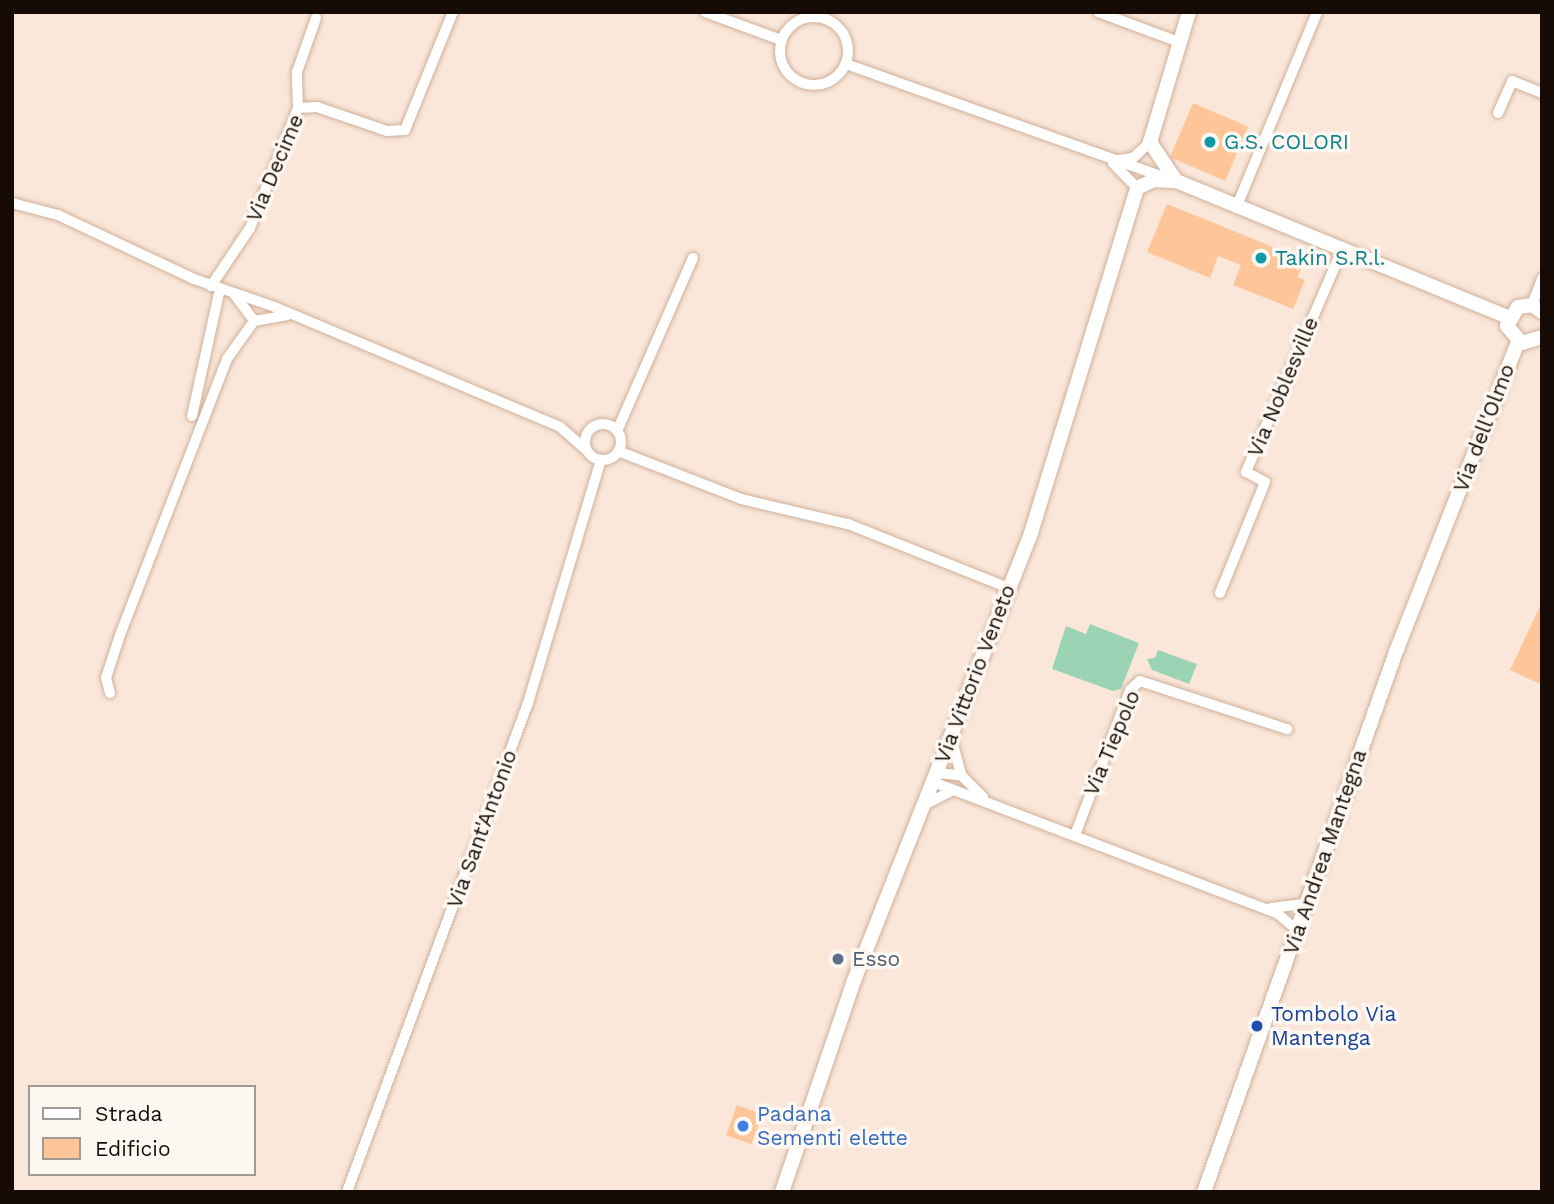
<!DOCTYPE html>
<style>
body{margin:0}
#map{position:relative;width:1554px;height:1204px;overflow:hidden;background:#fae7d9;font-family:"Work Sans",sans-serif}
div>[style]{position:absolute}
[style*='--x']{left:calc(var(--x)*1px);top:calc(var(--y)*1px);width:calc(var(--w)*1px);rotate:calc(var(--a)*1deg)}
.green>*{inset:0;background:#9bd4b4}
.building>*{inset:0;background:#fec599;transform-origin:0 0}
.roads{filter:drop-shadow(0 0 2px #cfb09a) drop-shadow(0 0 2px #cfb09a)}
.minor>*{height:10px;margin:-5px;padding:0 5px;transform-origin:5px;border-radius:5px;background:#fff}
.minor>.ring{margin:-5px;padding:0;box-sizing:content-box;background:none;border:10px solid #fff;border-radius:50%}
.major>*{height:14px;margin:-7px;padding:0 7px;transform-origin:7px;border-radius:7px;background:#fff}
.dots>*{width:19px;height:19px;translate:-50% -50%;box-sizing:border-box;border:4px solid #fdf7f2;border-radius:50%}
span{translate:-50% -50%;white-space:nowrap;text-align:center;line-height:1.15;-webkit-text-stroke:7px #fdf7f2;paint-order:stroke}
.culture-label{font-size:21px;color:#0d838f}
.left{translate:0 -50%;text-align:left}
.street-label{font-size:21px;color:#160c05}
.service-label{font-size:21px;color:#4e5e75}
.transit-label{font-size:21px;color:#164399}
.shop-label{font-size:21px;color:#366cbe}
.frame{position:absolute;inset:0;border:14px solid #160c05;pointer-events:none}
.legend{position:absolute;left:28px;top:1085px;width:228px;height:91px;box-sizing:border-box;background:#fdf7f2;border:2px solid #a19993;margin:0;padding:9px 12px;list-style:none;font-size:21px;color:#160c05}
.legend li{display:flex;align-items:center;gap:14px;height:35px}
.legend b{width:35px;border:2px solid #a19993}
</style>
<div id="map">
<div class="green">
<i style="clip-path:polygon(1090px 624px,1139px 643px,1121px 689px,1113px 691px,1052px 669px,1066px 626px,1086px 634px)"></i>
<i style="clip-path:polygon(1158px 650px,1197px 664px,1189px 684px,1152px 670px,1147px 659px,1155px 658px)"></i>
</div>
<div class="building">
<i style="left:1193px;top:103px;width:60px;height:59px;rotate:23deg"></i>
<i style="clip-path:polygon(1167px 204px,1305px 260px,1297px 277px,1305px 280px,1293px 309px,1233px 285px,1241px 265px,1218px 256px,1210px 278px,1147px 252px)"></i>
<i style="clip-path:polygon(1542px 602px,1542px 685px,1510px 670px)"></i>
<i style="left:737px;top:1105px;width:27px;height:32px;rotate:20deg"></i>
</div>
<div class="roads">
<div class="minor">
<i style="--x:705;--y:12;--w:81;--a:20.2"></i>
<i style="--x:1098;--y:12;--w:86;--a:20.3"></i>
<i class="ring" style="left:780px;top:17px;width:58px;height:58px"></i>
<i style="--x:846;--y:64;--w:337;--a:19.6"></i>
<i style="--x:298;--y:108;--w:36;--a:-92"></i>
<i style="--x:297;--y:72;--w:57;--a:-70.6"></i>
<i style="--x:1498;--y:113;--w:35;--a:-66"></i>
<i style="--x:1512;--y:81;--w:32;--a:22"></i>
<i style="--x:1118;--y:160;--w:15;--a:-8"></i>
<i style="--x:1133;--y:158;--w:23;--a:-43"></i>
<i style="--x:1113;--y:163;--w:35;--a:46"></i>
<i style="--x:12;--y:203;--w:48;--a:14.6"></i>
<i style="--x:58;--y:215;--w:150;--a:25.2"></i>
<i style="--x:194;--y:279;--w:86;--a:19.1"></i>
<i style="--x:275;--y:307;--w:309;--a:22.8"></i>
<i style="--x:560;--y:427;--w:35;--a:41"></i>
<i style="--x:1236;--y:208;--w:212;--a:-67.5"></i>
<i style="--x:211;--y:286;--w:70;--a:-56.1"></i>
<i style="--x:250;--y:228;--w:129;--a:-68.2"></i>
<i style="--x:298;--y:108;--w:19;--a:-3"></i>
<i style="--x:317;--y:107;--w:74;--a:18.9"></i>
<i style="--x:387;--y:131;--w:18;--a:-3"></i>
<i style="--x:405;--y:130;--w:127;--a:-67.9"></i>
<i style="--x:234;--y:294;--w:34;--a:53"></i>
<i style="--x:1532;--y:305;--w:28;--a:-69"></i>
<i style="--x:192;--y:416;--w:130;--a:-77.6"></i>
<i class="ring" style="left:585px;top:424px;width:26px;height:26px"></i>
<i style="--x:617;--y:431;--w:189;--a:-66.3"></i>
<i style="--x:618;--y:451;--w:132;--a:21.3"></i>
<i style="--x:741;--y:499;--w:110;--a:13.2"></i>
<i style="--x:848;--y:524;--w:173;--a:21.7"></i>
<i style="--x:1220;--y:593;--w:120;--a:-67.9"></i>
<i style="--x:1265;--y:482;--w:21;--a:-152"></i>
<i style="--x:1246;--y:472;--w:242;--a:-66.6"></i>
<i style="--x:110;--y:693;--w:16;--a:-105"></i>
<i style="--x:106;--y:678;--w:45;--a:-72"></i>
<i style="--x:120;--y:635;--w:296;--a:-68.8"></i>
<i style="--x:227;--y:359;--w:47;--a:-54.6"></i>
<i style="--x:254;--y:321;--w:34;--a:-10"></i>
<i style="--x:951;--y:737;--w:39;--a:75"></i>
<i style="--x:961;--y:775;--w:31;--a:45"></i>
<i style="--x:936;--y:773;--w:25;--a:5"></i>
<i style="--x:933;--y:782;--w:369;--a:20.9"></i>
<i style="--x:1278;--y:914;--w:25;--a:40"></i>
<i style="--x:922;--y:806;--w:35;--a:-27"></i>
<i style="--x:1075;--y:835;--w:155;--a:-69.2"></i>
<i style="--x:1130;--y:690;--w:13;--a:-42"></i>
<i style="--x:1140;--y:681;--w:155;--a:18.1"></i>
<i style="--x:1271;--y:908;--w:35;--a:-7"></i>
<i style="--x:347;--y:1192;--w:521;--a:-69.69"></i>
<i style="--x:528;--y:703;--w:254;--a:-73.3"></i>
</div>
<div class="major">
<i style="--x:1176;--y:181;--w:47;--a:-123.7"></i>
<i style="--x:1150;--y:142;--w:136;--a:-73.3"></i>
<i style="--x:1542;--y:312;--w:12;--a:-145"></i>
<i style="--x:1532;--y:305;--w:14;--a:172"></i>
<i style="--x:1518;--y:307;--w:22;--a:120"></i>
<i style="--x:1507;--y:326;--w:23;--a:49"></i>
<i style="--x:1522;--y:343;--w:21;--a:-17"></i>
<i style="--x:782;--y:1192;--w:221;--a:-71.2"></i>
<i style="--x:853;--y:983;--w:484;--a:-68.4"></i>
<i style="--x:1031;--y:533;--w:361;--a:-72.9"></i>
<i style="--x:1137;--y:188;--w:19;--a:-25"></i>
<i style="--x:1154;--y:180;--w:22;--a:3"></i>
<i style="--x:1176;--y:181;--w:359;--a:22.3"></i>
<i style="--x:1204;--y:1192;--w:576;--a:-70.43"></i>
<i style="--x:1397;--y:649;--w:330;--a:-68.5"></i>
</div>
</div>
<div class="dots">
<i style="left:1210px;top:142px;background:#0f9aa8"></i>
<i style="left:1261px;top:258px;background:#0f9aa8"></i>
<i style="left:838px;top:959px;background:#5c6f8a"></i>
<i style="left:1257px;top:1026px;background:#1a4fb4"></i>
<i style="left:743px;top:1126px;background:#3f7fe0"></i>
</div>
<div class="culture-label">
<span class="left" style="left:1224px;top:142px">G.S. COLORI</span>
<span class="left" style="left:1275px;top:258px">Takin S.R.l.</span>
</div>
<div class="street-label">
<span style="left:275px;top:168px;rotate:-67deg">Via Decime</span>
<span style="left:1283px;top:387px;rotate:-67deg">Via Noblesville</span>
<span style="left:1484px;top:428px;rotate:-69deg">Via dell'Olmo</span>
<span style="left:975px;top:674px;rotate:-69deg">Via Vittorio Veneto</span>
<span style="left:1112px;top:743px;rotate:-67deg">Via Tiepolo</span>
<span style="left:482px;top:829px;rotate:-70deg">Via Sant'Antonio</span>
<span style="left:1325px;top:852px;rotate:-71deg">Via Andrea Mantegna</span>
</div>
<div class="service-label">
<span class="left" style="left:852px;top:959px">Esso</span>
</div>
<div class="transit-label">
<span class="left" style="left:1271px;top:1026px">Tombolo Via<br>Mantenga</span>
</div>
<div class="shop-label">
<span class="left" style="left:757px;top:1126px">Padana<br>Sementi elette</span>
</div>
<div class="frame"></div>
<ul class="legend">
<li><b style="height:9px;background:#fff"></b>Strada</li>
<li><b style="height:19px;background:#fec599"></b>Edificio</li>
</ul>
</div>
